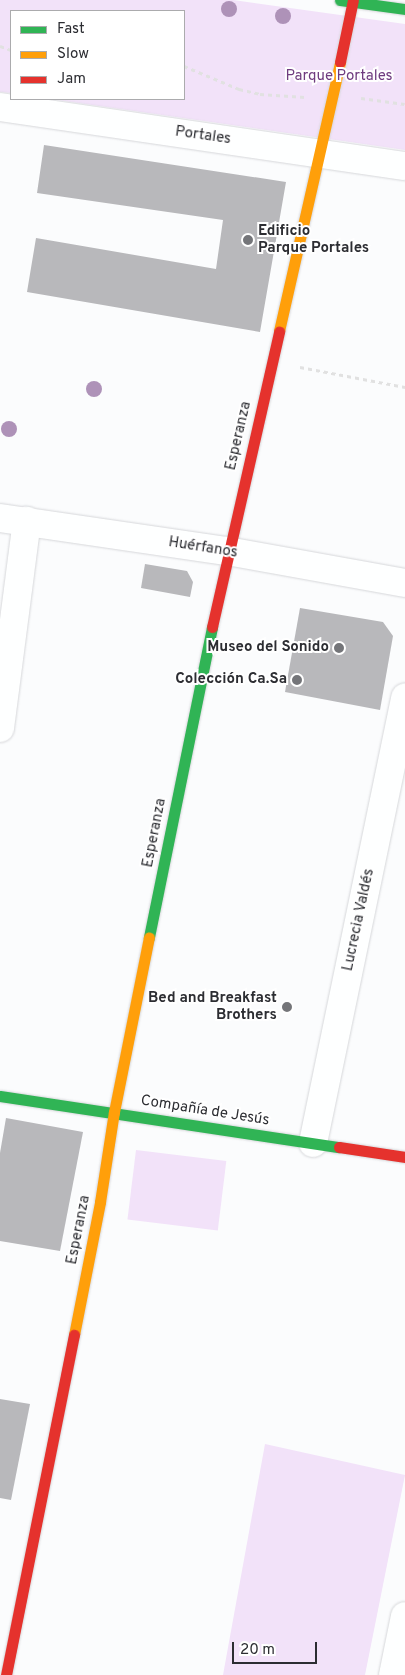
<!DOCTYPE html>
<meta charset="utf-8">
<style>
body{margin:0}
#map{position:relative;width:405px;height:1675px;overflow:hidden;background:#fbfcfd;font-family:Overpass,sans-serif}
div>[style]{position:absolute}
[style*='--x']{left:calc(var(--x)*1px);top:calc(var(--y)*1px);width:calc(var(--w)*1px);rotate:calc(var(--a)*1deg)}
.green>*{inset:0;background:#f2e2f9;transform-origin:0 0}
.building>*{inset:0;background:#b8b8bb}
.path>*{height:3px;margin-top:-1.5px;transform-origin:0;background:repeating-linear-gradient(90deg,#e1e1e1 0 4px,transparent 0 8px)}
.roads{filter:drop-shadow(0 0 1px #d6d7da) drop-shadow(0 0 1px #d6d7da)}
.street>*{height:28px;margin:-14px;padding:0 14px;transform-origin:14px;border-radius:14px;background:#feffff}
.fast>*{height:11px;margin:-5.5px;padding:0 5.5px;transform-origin:5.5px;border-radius:5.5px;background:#30b455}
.slow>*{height:11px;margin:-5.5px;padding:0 5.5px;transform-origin:5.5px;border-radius:5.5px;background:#ff9f0a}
.jam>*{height:11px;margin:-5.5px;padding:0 5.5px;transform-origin:5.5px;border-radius:5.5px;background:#e5322d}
.trees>*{width:16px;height:16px;margin:-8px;border-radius:50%;background:#ae92b8}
.dots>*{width:14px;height:14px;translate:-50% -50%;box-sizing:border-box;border:2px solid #fff;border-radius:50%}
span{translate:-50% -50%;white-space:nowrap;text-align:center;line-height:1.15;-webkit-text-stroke:4px #fff;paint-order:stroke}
.park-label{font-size:15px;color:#6f3c7f}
.street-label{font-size:15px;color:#2c2d32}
.poi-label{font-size:15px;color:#2c2d32;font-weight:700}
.left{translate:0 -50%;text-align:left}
.right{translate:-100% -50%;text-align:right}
.legend{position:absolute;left:10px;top:10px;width:175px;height:90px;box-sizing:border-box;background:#fff;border:1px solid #ababad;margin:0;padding:6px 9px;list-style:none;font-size:15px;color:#2c2d32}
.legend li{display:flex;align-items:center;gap:10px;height:25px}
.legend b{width:25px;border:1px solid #ababad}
.scale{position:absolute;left:232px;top:1642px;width:85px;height:22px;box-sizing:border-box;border:2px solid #2c2d32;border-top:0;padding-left:6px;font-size:15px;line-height:18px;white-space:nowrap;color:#2c2d32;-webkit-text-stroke:4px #fff;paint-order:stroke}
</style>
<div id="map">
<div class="green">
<i style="clip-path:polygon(0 0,233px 0,405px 24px,405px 150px,50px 99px,184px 99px,184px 11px,11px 11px,11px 93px,0 92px)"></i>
<i style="left:136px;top:1150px;width:91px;height:70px;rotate:7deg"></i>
<i style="clip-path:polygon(265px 1444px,405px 1475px,365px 1675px,223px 1675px)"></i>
</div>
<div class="building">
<i style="clip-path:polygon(44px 145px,286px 182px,260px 332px,27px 292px,36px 238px,216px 269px,223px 220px,37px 193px)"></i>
<i style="clip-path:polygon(145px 564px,187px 571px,193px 582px,190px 597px,141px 588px)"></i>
<i style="clip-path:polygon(300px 608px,383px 622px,393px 636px,380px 710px,285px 692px)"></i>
<i style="clip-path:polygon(6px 1118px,83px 1132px,60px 1251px,0 1241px,0 1153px)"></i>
<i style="clip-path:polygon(0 1399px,30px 1404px,11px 1500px,0 1498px)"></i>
</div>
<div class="path">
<i style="--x:0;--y:46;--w:12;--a:20"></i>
<i style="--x:184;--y:66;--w:60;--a:22.7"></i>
<i style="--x:239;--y:89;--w:22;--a:13"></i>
<i style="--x:260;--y:94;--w:45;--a:3.8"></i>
<i style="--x:361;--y:98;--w:44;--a:7.8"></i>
<i style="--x:300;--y:367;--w:107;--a:10.8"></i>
</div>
<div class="roads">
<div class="street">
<i style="--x:0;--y:107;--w:409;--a:8.3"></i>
<i style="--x:0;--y:518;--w:229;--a:8.3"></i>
<i style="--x:227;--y:551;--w:181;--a:10.2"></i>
<i style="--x:0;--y:728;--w:209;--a:-82.6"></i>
<i style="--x:313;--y:1143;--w:455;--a:-78.3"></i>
<i style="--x:393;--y:1675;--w:60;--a:-78.5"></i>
</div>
<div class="fast">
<i style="--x:340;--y:0;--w:66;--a:7.9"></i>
<i style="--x:149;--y:937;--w:316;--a:-78.5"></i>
<i style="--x:0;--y:1096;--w:343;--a:8.6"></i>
</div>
<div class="slow">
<i style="--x:279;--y:331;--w:276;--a:-77.2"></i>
<i style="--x:74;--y:1335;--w:136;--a:-78.9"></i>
<i style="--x:100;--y:1202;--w:91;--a:-81.2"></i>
<i style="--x:114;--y:1112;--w:178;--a:-78.7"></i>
</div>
<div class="jam">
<i style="--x:340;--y:62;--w:63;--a:-78.2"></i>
<i style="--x:212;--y:627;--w:303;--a:-77.2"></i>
<i style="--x:339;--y:1147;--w:67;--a:8.6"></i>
<i style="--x:6;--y:1675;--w:347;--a:-78.7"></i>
</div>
</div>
<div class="trees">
<i style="left:229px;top:9px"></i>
<i style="left:283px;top:16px"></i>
<i style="left:94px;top:389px"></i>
<i style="left:9px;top:429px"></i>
</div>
<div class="dots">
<i style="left:248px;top:240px;background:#747579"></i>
<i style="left:339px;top:648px;background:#747579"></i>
<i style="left:297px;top:680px;background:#747579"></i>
<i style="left:287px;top:1007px;background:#747579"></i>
</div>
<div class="park-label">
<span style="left:339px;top:77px">Parque Portales</span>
</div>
<div class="street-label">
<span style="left:203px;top:136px;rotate:8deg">Portales</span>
<span style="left:239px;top:436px;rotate:-77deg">Esperanza</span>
<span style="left:203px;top:548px;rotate:9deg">Huérfanos</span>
<span style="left:155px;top:833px;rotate:-79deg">Esperanza</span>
<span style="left:359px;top:920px;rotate:-78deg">Lucrecia Valdés</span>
<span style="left:205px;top:1111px;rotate:9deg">Compañía de Jesús</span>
<span style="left:79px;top:1230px;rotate:-79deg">Esperanza</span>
</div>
<div class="poi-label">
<span class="left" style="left:258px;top:240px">Edificio<br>Parque Portales</span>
<span class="right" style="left:329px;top:648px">Museo del Sonido</span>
<span class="right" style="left:287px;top:680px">Colección Ca.Sa</span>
<span class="right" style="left:277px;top:1007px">Bed and Breakfast<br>Brothers</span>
</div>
<ul class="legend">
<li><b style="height:6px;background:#30b455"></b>Fast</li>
<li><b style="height:6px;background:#ff9f0a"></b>Slow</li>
<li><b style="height:6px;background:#e5322d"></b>Jam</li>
</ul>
<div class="scale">20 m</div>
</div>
